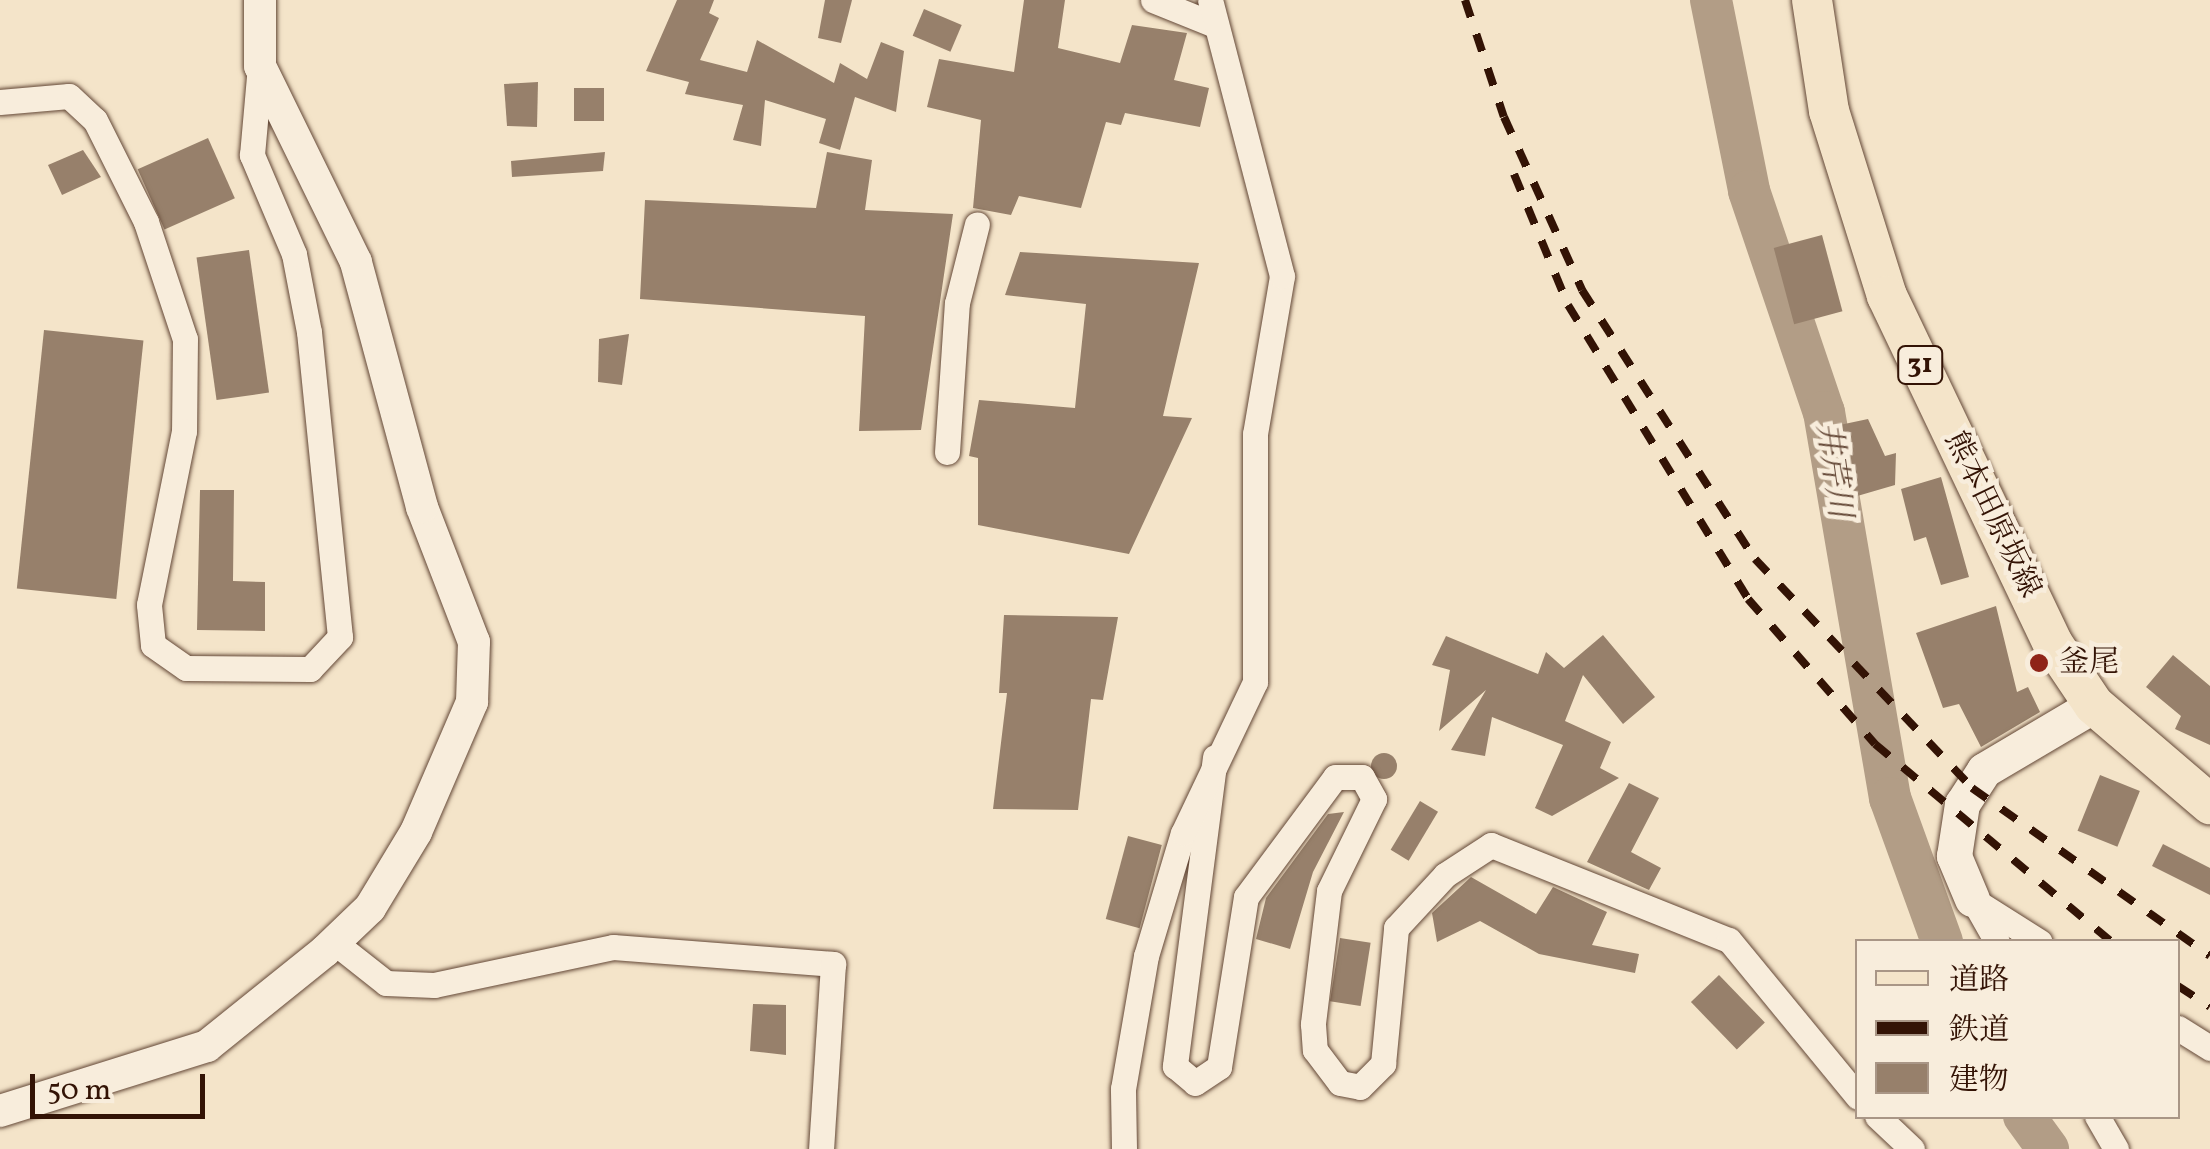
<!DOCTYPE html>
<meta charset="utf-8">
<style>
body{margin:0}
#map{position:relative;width:2210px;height:1149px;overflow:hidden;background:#f4e4c9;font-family:Vollkorn,"Noto Serif JP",serif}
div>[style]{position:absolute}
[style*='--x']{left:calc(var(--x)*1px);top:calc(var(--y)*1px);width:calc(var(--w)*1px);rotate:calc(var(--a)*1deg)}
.river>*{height:42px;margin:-21px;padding:0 21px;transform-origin:21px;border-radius:21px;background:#b29d86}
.building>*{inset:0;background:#97806b;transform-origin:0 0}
.round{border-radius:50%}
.roads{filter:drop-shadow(0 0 2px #634736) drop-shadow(0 0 2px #634736)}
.minor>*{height:25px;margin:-12.5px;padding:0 12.5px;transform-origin:12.5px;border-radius:12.5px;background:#f8eddc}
.tertiary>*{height:32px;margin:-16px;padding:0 16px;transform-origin:16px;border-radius:16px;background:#f8eddc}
.secondary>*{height:35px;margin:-17.5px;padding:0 17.5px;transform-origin:17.5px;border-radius:17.5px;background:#f8eddc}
.primary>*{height:40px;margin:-20px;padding:0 20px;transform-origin:20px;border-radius:20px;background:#f4e4c9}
.rail>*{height:8px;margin-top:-4px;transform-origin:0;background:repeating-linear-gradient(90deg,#331305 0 18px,transparent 0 36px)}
.dots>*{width:28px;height:28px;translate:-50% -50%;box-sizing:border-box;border:5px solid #f8eddc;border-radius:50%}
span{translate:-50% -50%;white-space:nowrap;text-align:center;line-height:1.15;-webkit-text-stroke:9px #f8eddc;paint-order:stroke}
.shield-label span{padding:2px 8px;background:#f8eddc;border:2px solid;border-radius:8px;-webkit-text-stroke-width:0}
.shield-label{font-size:28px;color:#331305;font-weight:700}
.street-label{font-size:30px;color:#331305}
.poi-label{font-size:30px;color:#331305}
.left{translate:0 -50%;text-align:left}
.water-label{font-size:32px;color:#664a39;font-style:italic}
.legend{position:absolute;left:1855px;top:939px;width:325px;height:180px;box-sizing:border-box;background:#f8eddc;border:2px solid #a99686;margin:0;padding:12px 18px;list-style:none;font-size:30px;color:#331305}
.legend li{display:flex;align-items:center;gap:20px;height:50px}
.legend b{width:50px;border:2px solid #a99686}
.scale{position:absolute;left:30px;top:1074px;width:175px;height:45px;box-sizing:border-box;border:5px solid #331305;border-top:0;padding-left:12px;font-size:30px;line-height:35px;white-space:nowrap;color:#331305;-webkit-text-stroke:8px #f8eddc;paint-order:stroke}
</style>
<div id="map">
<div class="river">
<i style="--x:1711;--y:0;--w:195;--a:78.7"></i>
<i style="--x:1749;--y:191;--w:233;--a:71.3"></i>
<i style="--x:1824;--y:412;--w:392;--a:80.3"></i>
<i style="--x:1890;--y:798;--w:153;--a:70.1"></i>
<i style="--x:2024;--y:1116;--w:41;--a:54"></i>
</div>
<div class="building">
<i style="clip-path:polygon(677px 0,714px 0,709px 13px,719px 18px,700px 60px,747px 72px,757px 40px,834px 83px,840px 63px,867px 79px,881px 42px,904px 51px,896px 112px,855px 97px,840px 150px,819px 143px,826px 119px,765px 100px,761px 146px,733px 140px,743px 105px,685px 94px,689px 82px,646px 71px)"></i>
<i style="clip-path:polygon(825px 0,852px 0,841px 43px,818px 38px)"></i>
<i style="clip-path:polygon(1024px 0,1065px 0,1058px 48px,1120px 63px,1132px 25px,1187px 33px,1174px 80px,1209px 88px,1200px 127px,1125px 113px,1121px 125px,1106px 122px,1081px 208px,1019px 196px,1011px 215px,973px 208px,981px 120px,927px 107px,939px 59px,1014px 72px)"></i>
<i style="left:924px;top:9px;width:41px;height:29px;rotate:23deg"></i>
<i style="clip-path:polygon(538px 82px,537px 127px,507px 126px,504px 84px)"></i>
<i style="left:574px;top:88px;width:30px;height:33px"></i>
<i style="left:208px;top:138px;width:66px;height:77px;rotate:66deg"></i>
<i style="clip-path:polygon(83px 150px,101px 177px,62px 195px,48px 165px)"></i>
<i style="clip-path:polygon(605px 152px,603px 171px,512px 177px,511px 161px)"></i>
<i style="clip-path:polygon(827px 152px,872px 160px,865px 210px,953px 214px,921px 430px,859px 431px,865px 316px,640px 299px,645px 200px,816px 208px)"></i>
<i style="left:1822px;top:235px;width:79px;height:50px;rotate:75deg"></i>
<i style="left:249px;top:250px;width:144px;height:53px;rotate:82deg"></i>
<i style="clip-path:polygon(1020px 252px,1199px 263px,1163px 416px,1192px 418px,1129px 554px,978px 525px,978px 458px,969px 456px,979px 400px,1075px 408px,1086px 304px,1005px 295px)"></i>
<i style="left:44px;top:330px;width:100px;height:260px;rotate:6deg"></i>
<i style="clip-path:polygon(629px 334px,622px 385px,598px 382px,599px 339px)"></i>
<i style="clip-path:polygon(1868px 419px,1885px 456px,1896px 453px,1895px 485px,1847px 499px,1838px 456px,1826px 462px,1816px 430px)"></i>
<i style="clip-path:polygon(1941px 477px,1969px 577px,1941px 585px,1926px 537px,1914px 541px,1901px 489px)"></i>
<i style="clip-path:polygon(200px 490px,234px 490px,233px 581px,265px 582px,265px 631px,197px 630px)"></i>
<i style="clip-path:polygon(1996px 606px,2017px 692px,2028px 687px,2040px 712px,1981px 747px,1959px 704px,1943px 708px,1916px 633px)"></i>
<i style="clip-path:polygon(1004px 615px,1118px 617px,1103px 700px,1091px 699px,1078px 810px,993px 809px,1007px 693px,999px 693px)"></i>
<i style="clip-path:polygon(1603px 635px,1655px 697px,1623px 724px,1583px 675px,1565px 721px,1611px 742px,1600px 768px,1619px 778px,1552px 816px,1535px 808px,1563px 745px,1492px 717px,1485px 756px,1451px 750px,1486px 690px,1439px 731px,1450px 670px,1432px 665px,1446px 636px,1538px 674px,1546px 652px,1564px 668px)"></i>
<i style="clip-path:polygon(2173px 655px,2210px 686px,2210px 745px,2175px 729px,2181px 716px,2146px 687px)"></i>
<i class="round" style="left:1371px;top:753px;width:26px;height:26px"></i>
<i style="left:2100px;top:775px;width:43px;height:60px;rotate:22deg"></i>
<i style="clip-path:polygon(1629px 783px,1659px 798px,1631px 852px,1661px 868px,1649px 890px,1587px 862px)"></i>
<i style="left:1420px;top:801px;width:21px;height:57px;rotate:31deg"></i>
<i style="clip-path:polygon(1344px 812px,1313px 872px,1290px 949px,1256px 939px,1266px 898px,1328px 814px)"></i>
<i style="left:1128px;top:836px;width:35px;height:86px;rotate:15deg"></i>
<i style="clip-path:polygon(2163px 844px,2210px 868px,2210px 895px,2152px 866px)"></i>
<i style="clip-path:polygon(1471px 877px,1536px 914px,1553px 887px,1607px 912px,1592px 945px,1639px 954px,1635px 973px,1539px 954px,1480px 921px,1437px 942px,1432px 913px)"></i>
<i style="left:1340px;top:938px;width:31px;height:64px;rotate:9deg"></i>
<i style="left:1719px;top:975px;width:66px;height:39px;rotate:46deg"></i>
<i style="clip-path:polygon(753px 1004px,786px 1005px,786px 1055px,750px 1051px)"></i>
</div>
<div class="roads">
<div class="minor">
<i style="--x:1153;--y:0;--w:64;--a:22.1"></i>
<i style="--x:0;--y:102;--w:69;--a:-5"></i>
<i style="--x:69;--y:96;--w:35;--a:43"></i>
<i style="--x:95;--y:120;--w:114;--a:63.4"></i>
<i style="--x:146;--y:222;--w:123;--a:71.6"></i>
<i style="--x:185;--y:339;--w:92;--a:90.6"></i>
<i style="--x:184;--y:431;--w:177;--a:101.4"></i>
<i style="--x:149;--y:605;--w:40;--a:84.3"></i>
<i style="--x:153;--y:645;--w:40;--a:34.9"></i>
<i style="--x:186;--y:668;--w:124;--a:0.5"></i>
<i style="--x:310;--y:669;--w:44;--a:-46.8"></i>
<i style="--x:340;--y:637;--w:307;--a:-95.8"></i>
<i style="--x:309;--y:332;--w:79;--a:-100.9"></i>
<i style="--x:294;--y:254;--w:108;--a:-113"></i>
<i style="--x:252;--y:155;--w:89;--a:-84.9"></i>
<i style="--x:947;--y:452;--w:149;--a:-86.2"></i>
<i style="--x:957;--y:303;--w:81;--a:-75.8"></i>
<i style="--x:1215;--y:757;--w:312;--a:97.4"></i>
<i style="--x:1175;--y:1066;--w:26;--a:40"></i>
<i style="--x:1195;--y:1083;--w:29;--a:-34"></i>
<i style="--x:1219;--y:1067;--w:172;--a:-81"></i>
<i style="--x:1246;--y:897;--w:149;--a:-53.4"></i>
<i style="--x:1335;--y:777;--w:27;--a:0"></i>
<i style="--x:1362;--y:777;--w:25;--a:61"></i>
<i style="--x:1374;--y:799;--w:102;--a:116.1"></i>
<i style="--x:1329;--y:891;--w:134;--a:96.9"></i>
<i style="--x:1313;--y:1024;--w:26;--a:86"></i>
<i style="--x:1315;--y:1050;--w:41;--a:52.9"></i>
<i style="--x:1340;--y:1083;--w:20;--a:11"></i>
<i style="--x:1360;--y:1087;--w:33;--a:-45"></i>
<i style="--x:1383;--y:1064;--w:137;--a:-84.5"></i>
<i style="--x:1396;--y:928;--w:72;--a:-47.2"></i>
<i style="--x:1445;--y:875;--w:55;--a:-33.1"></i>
<i style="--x:1491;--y:845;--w:256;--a:21.8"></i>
<i style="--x:1729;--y:940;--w:203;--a:50.6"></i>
<i style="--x:1972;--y:899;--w:80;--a:32.3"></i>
<i style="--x:1975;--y:903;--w:45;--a:60.6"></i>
<i style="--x:334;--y:942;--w:66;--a:38.3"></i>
<i style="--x:386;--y:983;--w:48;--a:2.4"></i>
<i style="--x:434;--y:985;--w:183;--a:-12"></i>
<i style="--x:613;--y:947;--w:221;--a:4.4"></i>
<i style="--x:833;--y:964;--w:185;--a:93.7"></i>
<i style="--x:2178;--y:1028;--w:38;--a:32"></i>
<i style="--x:1877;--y:1116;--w:48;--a:43.3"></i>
<i style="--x:2097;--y:1116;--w:38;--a:60"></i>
<i style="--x:1124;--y:1149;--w:60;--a:-91"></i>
<i style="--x:1123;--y:1089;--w:135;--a:-80.2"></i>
<i style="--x:1146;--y:956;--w:128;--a:-73.3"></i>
<i style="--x:1183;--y:833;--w:167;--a:-64.5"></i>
<i style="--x:1255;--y:682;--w:248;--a:-90"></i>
<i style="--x:1255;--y:434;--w:160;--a:-80.3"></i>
<i style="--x:1282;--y:276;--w:285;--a:-104.6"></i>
</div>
<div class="tertiary">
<i style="--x:0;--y:1111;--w:217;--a:-17.4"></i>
<i style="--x:207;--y:1046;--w:151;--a:-38.8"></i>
<i style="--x:325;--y:951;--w:62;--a:-43.7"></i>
<i style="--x:370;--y:908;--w:89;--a:-58.8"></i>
<i style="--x:416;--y:832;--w:142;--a:-66.7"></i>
<i style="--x:472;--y:702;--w:60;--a:-88.1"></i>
<i style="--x:474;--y:642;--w:145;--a:-111.1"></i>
<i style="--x:422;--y:507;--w:254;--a:-105.1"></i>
<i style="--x:356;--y:262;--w:218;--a:-116.1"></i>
<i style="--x:260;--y:66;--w:66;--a:-90"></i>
</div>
<div class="secondary">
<i style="--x:1972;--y:899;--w:47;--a:-112.7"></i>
<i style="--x:1954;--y:856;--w:53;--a:-81.3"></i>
<i style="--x:1962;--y:804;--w:40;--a:-57.1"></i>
<i style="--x:1984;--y:770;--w:128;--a:-30.6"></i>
</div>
<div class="primary">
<i style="--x:1812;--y:0;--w:112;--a:81.3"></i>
<i style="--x:1829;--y:111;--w:194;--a:72.6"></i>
<i style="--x:1887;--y:296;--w:386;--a:64.5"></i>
<i style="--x:2053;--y:644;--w:73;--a:56.1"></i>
<i style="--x:2094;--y:705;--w:153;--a:40.5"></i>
</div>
</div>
<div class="rail">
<i style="--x:1465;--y:0;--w:123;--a:71.6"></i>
<i style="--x:1504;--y:117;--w:190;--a:65.7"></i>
<i style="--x:1582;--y:290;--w:320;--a:57.3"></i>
<i style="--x:1755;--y:559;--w:315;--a:46.5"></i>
<i style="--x:1972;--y:788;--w:291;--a:35.2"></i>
<i style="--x:1514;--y:174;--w:142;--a:67.6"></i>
<i style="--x:1568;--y:305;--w:345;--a:58.5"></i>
<i style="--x:1748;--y:599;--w:193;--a:48.8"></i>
<i style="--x:1875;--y:744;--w:309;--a:39.9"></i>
<i style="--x:2178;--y:986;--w:38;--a:33"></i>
</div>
<div class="dots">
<i style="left:2039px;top:663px;background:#8f2418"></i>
</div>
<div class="shield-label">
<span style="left:1920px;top:365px">31</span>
</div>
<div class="street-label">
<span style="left:1992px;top:515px;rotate:64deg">熊本田原坂線</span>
</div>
<div class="poi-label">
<span class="left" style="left:2059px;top:663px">釜尾</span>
</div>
<div class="water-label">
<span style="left:1832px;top:470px;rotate:82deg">井芹川</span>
</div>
<ul class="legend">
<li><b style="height:12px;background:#f4e4c9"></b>道路</li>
<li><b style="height:12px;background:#331305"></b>鉄道</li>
<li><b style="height:28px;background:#97806b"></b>建物</li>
</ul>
<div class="scale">50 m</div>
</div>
